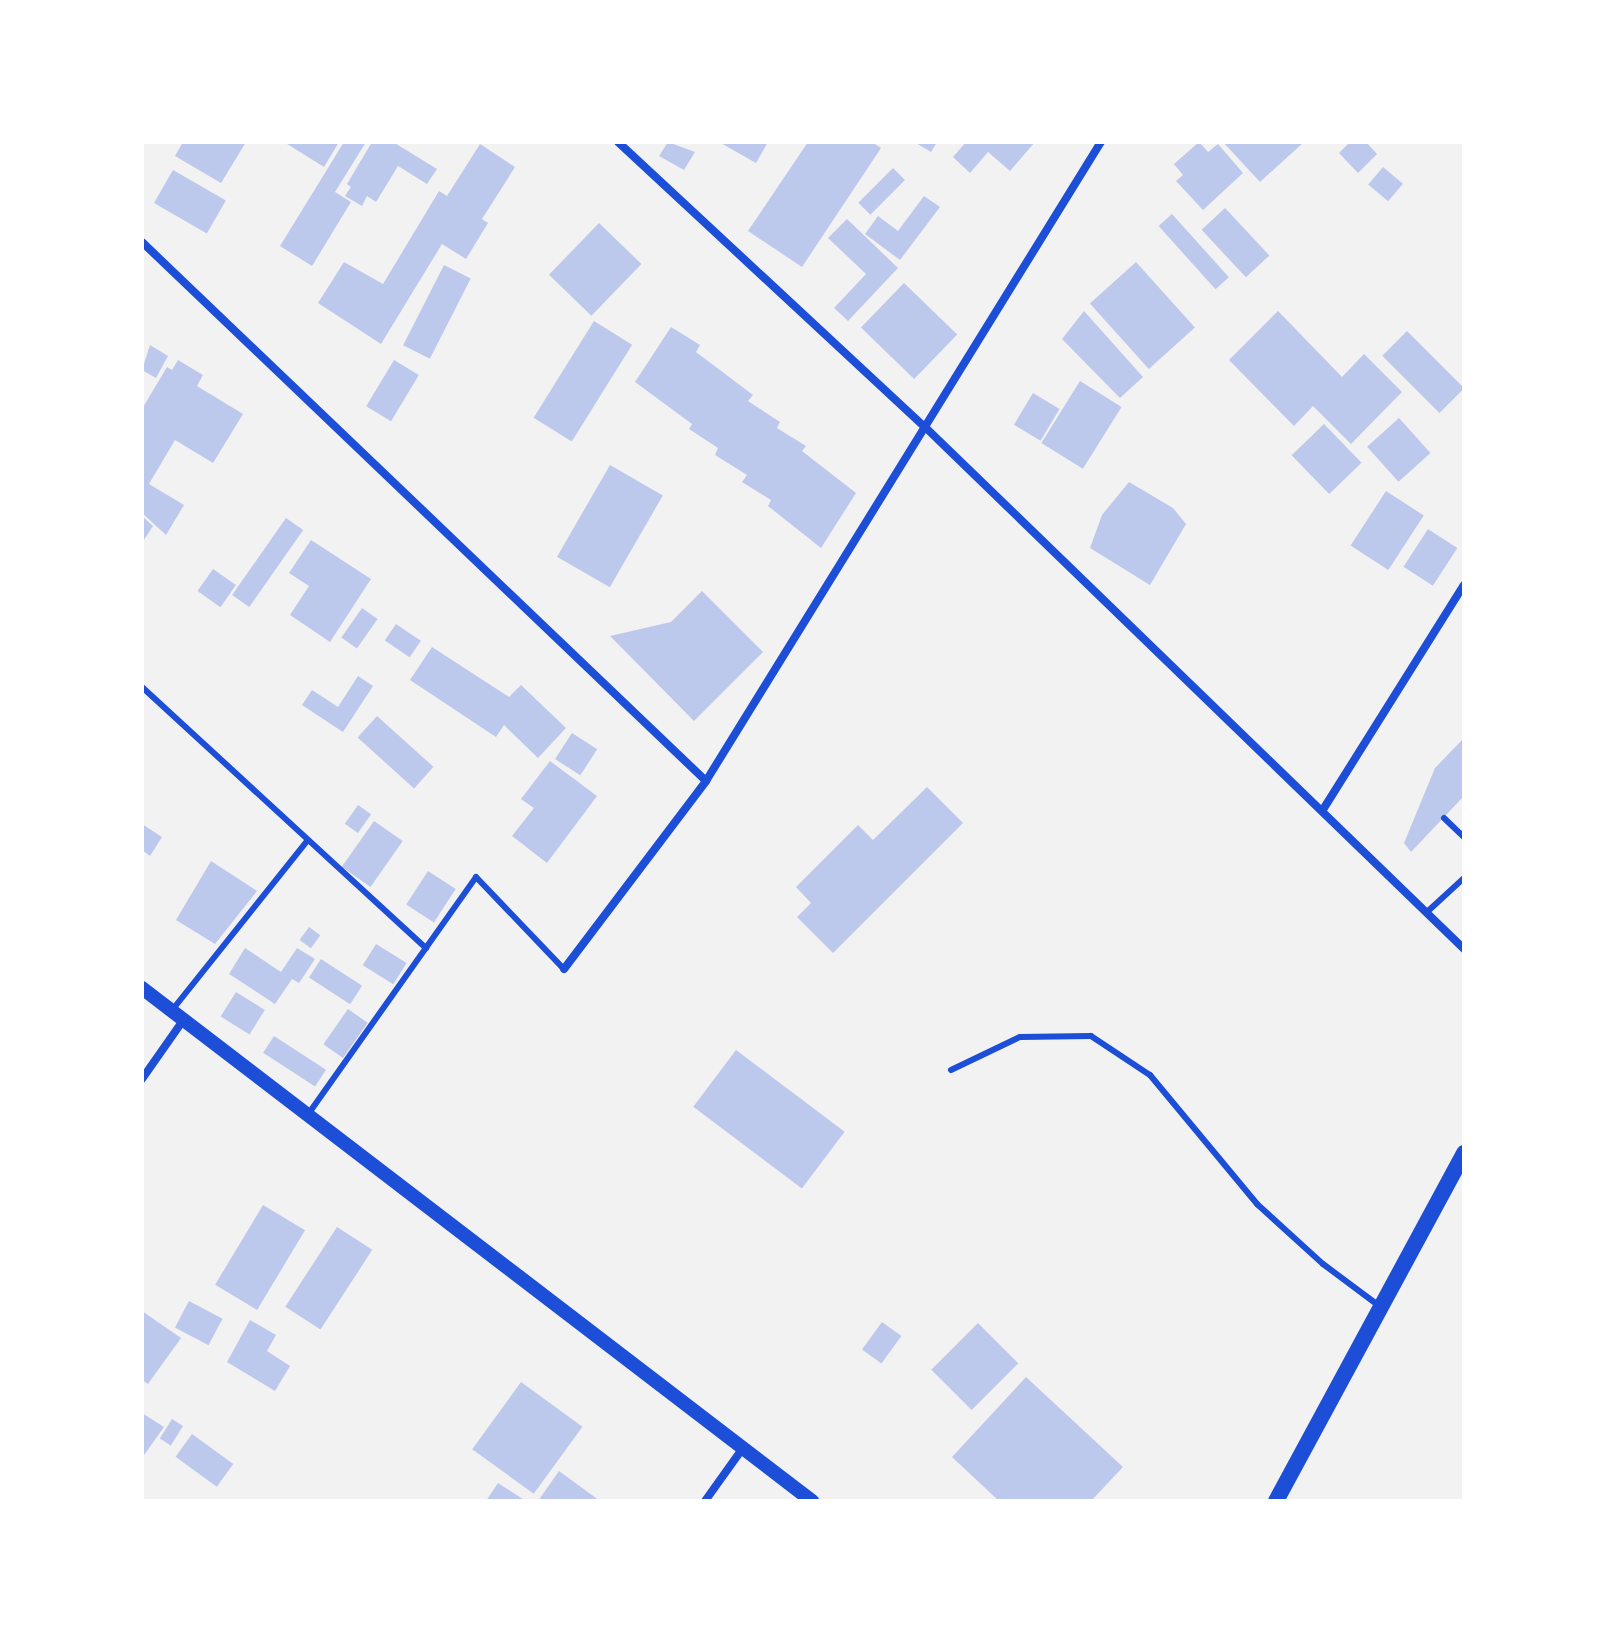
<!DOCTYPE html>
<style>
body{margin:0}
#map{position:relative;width:1606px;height:1643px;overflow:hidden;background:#f2f2f2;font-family:"Asap Condensed",sans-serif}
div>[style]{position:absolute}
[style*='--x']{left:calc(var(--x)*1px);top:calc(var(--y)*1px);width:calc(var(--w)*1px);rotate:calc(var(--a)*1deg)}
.building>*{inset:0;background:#bdc9ec;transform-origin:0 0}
.service>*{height:6px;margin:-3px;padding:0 3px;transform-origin:3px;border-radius:3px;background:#1d4ed8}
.minor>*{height:8px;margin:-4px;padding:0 4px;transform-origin:4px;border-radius:4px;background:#1d4ed8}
.tertiary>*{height:14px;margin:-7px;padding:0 7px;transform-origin:7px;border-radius:7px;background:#1d4ed8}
.secondary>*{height:16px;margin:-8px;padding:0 8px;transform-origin:8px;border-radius:8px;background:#1d4ed8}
span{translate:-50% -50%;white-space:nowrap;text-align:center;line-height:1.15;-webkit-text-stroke:8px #fff;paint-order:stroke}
.frame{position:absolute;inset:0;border:144px solid #fff;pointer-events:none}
</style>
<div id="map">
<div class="building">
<i style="clip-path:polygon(183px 142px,246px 142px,221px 183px,175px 156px)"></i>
<i style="clip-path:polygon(284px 142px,339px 142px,324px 167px)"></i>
<i style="clip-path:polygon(344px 142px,366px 142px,335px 192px,351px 202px,312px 266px,280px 246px)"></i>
<i style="clip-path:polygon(372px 142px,393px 142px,437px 169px,427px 184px,398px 166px,376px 202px,367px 196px,362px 206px,345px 196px,351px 187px,347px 184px)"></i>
<i style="clip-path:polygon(668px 142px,695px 152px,684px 170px,659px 156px)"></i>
<i style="clip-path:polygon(719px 142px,768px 142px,756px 163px)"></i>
<i style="clip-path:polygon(808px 142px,872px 142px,881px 148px,802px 267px,748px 231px)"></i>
<i style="clip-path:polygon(914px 142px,937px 142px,931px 152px)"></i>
<i style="clip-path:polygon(966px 142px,1035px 142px,1010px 171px,988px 152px,970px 173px,953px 157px)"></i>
<i style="clip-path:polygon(1199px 142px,1208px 152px,1218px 144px,1243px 173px,1203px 210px,1176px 181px,1183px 175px,1174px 164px)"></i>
<i style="clip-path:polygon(1223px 142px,1304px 142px,1260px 182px)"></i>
<i style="clip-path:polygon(1350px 142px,1366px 142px,1377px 154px,1358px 173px,1339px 153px)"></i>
<i style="clip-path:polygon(480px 144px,515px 167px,482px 219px,488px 223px,466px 259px,442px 244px,381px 344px,318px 303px,344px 262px,383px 284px,439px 191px,447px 196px)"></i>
<i style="left:1383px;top:167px;width:26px;height:23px;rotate:40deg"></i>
<i style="left:893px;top:168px;width:17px;height:49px;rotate:45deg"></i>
<i style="left:173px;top:170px;width:61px;height:38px;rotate:30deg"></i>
<i style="clip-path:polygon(924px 196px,940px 207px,900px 260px,865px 234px,878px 216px,898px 231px)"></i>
<i style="left:1225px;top:208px;width:65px;height:32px;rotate:47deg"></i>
<i style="left:1172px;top:214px;width:85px;height:18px;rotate:48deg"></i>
<i style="clip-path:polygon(847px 219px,898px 268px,848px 321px,834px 308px,866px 274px,828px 238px)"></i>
<i style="left:599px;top:223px;width:59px;height:72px;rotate:44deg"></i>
<i style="left:1136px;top:262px;width:88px;height:62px;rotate:48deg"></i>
<i style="left:444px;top:265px;width:30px;height:90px;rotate:27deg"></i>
<i style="left:904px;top:283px;width:74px;height:62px;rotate:44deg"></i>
<i style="clip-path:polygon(1084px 311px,1143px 377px,1120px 398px,1062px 339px)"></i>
<i style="clip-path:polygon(1278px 311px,1342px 377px,1364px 354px,1402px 392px,1351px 444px,1313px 406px,1294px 426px,1229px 360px)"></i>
<i style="left:594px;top:321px;width:45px;height:114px;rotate:32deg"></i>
<i style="clip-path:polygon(671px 327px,700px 345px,696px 352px,753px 395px,748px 401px,780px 422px,777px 428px,806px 446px,802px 451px,856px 493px,821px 548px,768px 506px,771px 500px,742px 482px,747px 475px,715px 455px,718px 448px,689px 429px,692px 424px,635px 382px)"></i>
<i style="left:1407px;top:331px;width:81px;height:35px;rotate:45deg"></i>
<i style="clip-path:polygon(150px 345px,168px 356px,156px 378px,142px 370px)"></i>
<i style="clip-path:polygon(178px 360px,203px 375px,197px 386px,243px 414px,213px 463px,175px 440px,149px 484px,184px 505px,166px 535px,142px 513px,142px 409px,167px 367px,172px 370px)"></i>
<i style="left:394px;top:360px;width:29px;height:54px;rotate:31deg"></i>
<i style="left:1080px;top:381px;width:49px;height:73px;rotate:32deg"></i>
<i style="left:1033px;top:393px;width:31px;height:37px;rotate:31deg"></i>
<i style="left:1399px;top:418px;width:47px;height:43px;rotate:48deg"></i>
<i style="left:1324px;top:424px;width:54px;height:45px;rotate:46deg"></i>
<i style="left:610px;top:465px;width:61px;height:106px;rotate:30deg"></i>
<i style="clip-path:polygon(1129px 482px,1173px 508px,1186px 524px,1150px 585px,1090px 548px,1102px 515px)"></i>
<i style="left:1386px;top:491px;width:45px;height:65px;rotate:33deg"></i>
<i style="clip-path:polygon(142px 516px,153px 526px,142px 543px)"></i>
<i style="left:286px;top:518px;width:21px;height:94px;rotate:35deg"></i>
<i style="left:1428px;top:529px;width:35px;height:45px;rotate:33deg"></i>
<i style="clip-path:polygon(311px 540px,371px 579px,330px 642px,290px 615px,309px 586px,289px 573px)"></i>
<i style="left:213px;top:569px;width:28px;height:27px;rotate:35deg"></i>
<i style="clip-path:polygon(702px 591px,763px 652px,694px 721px,610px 636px,671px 622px)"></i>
<i style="left:362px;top:608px;width:19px;height:36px;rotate:35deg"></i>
<i style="left:396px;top:624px;width:30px;height:20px;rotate:34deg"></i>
<i style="clip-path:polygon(432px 647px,509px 697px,521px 685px,566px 728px,538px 758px,504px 725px,496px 737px,410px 680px)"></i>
<i style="clip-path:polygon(358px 676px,373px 686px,343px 732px,302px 705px,312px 690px,338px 707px)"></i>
<i style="left:377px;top:716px;width:76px;height:29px;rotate:42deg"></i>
<i style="left:572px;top:733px;width:30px;height:31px;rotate:33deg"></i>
<i style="clip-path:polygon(1464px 738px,1464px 796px,1411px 852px,1404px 843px,1435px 768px)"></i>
<i style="clip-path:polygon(550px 761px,597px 796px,547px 863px,512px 836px,534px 808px,521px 799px)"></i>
<i style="clip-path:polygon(927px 787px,963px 823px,833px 953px,797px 917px,811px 903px,796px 887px,858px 825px,873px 840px)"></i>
<i style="left:358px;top:805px;width:16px;height:23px;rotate:35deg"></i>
<i style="left:374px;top:821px;width:35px;height:56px;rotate:35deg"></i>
<i style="clip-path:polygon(142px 824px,162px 837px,150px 856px,142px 850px)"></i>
<i style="clip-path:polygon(211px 861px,257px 891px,215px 944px,176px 920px)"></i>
<i style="left:428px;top:871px;width:33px;height:40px;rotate:33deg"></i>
<i style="left:309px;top:927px;width:14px;height:16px;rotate:36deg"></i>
<i style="left:376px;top:944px;width:36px;height:25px;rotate:32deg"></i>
<i style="clip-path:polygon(245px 948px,281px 972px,297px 948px,315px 959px,299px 983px,292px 979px,275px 1004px,229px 974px)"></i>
<i style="left:321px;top:959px;width:49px;height:22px;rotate:33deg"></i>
<i style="left:236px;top:992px;width:34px;height:29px;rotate:32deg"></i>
<i style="left:348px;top:1009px;width:24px;height:43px;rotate:35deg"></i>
<i style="left:274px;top:1036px;width:62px;height:20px;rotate:33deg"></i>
<i style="left:736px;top:1050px;width:136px;height:71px;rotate:37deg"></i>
<i style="left:263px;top:1205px;width:49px;height:93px;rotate:31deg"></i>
<i style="left:337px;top:1227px;width:42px;height:95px;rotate:33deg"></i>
<i style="left:189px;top:1301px;width:38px;height:30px;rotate:28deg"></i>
<i style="clip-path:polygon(142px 1311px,181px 1338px,148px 1384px,142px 1380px)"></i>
<i style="clip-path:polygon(250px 1320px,276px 1335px,267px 1351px,290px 1366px,275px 1391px,227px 1362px)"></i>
<i style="left:882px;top:1322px;width:24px;height:34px;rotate:36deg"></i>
<i style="left:978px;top:1323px;width:57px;height:66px;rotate:45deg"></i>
<i style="clip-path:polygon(1026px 1377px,1123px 1467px,1091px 1501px,999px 1501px,952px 1457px)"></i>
<i style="left:521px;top:1382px;width:76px;height:83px;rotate:36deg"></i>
<i style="clip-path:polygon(142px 1413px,164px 1427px,142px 1458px)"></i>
<i style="left:172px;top:1419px;width:13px;height:23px;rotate:32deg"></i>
<i style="left:192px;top:1434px;width:51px;height:28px;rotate:36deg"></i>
<i style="clip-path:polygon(559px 1471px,600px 1501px,538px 1501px)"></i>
<i style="clip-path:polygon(498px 1483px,526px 1501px,486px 1501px)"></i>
</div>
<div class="service">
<i style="--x:142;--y:687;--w:386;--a:42.6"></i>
<i style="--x:1444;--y:818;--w:28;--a:44"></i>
<i style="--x:1427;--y:912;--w:50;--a:-42.6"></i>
<i style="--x:173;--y:1009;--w:216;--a:-51.4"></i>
<i style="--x:951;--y:1070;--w:76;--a:-25.6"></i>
<i style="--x:1020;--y:1037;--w:71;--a:-0.8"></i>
<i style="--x:1091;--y:1036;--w:71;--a:33.5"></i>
<i style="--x:1150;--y:1075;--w:168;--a:50.3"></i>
<i style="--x:1257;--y:1204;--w:89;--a:42.3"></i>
<i style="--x:1323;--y:1264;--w:69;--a:36.7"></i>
<i style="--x:309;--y:1113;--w:289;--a:-54.7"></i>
<i style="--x:476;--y:877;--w:127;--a:46.3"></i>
</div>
<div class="minor">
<i style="--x:618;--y:142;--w:417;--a:42.9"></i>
<i style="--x:924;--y:426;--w:752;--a:44.08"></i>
<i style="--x:142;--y:242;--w:780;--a:43.7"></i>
<i style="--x:1324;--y:808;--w:263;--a:-57.9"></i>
<i style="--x:564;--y:969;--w:236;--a:-52.9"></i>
<i style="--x:706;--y:781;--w:751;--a:-58.28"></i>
<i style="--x:142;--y:1079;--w:73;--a:-55"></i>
<i style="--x:705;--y:1501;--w:65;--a:-54.4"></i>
</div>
<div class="tertiary">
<i style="--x:142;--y:988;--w:844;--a:37.44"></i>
</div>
<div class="secondary">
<i style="--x:1276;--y:1501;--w:396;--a:-61.6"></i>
</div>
<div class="frame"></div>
</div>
